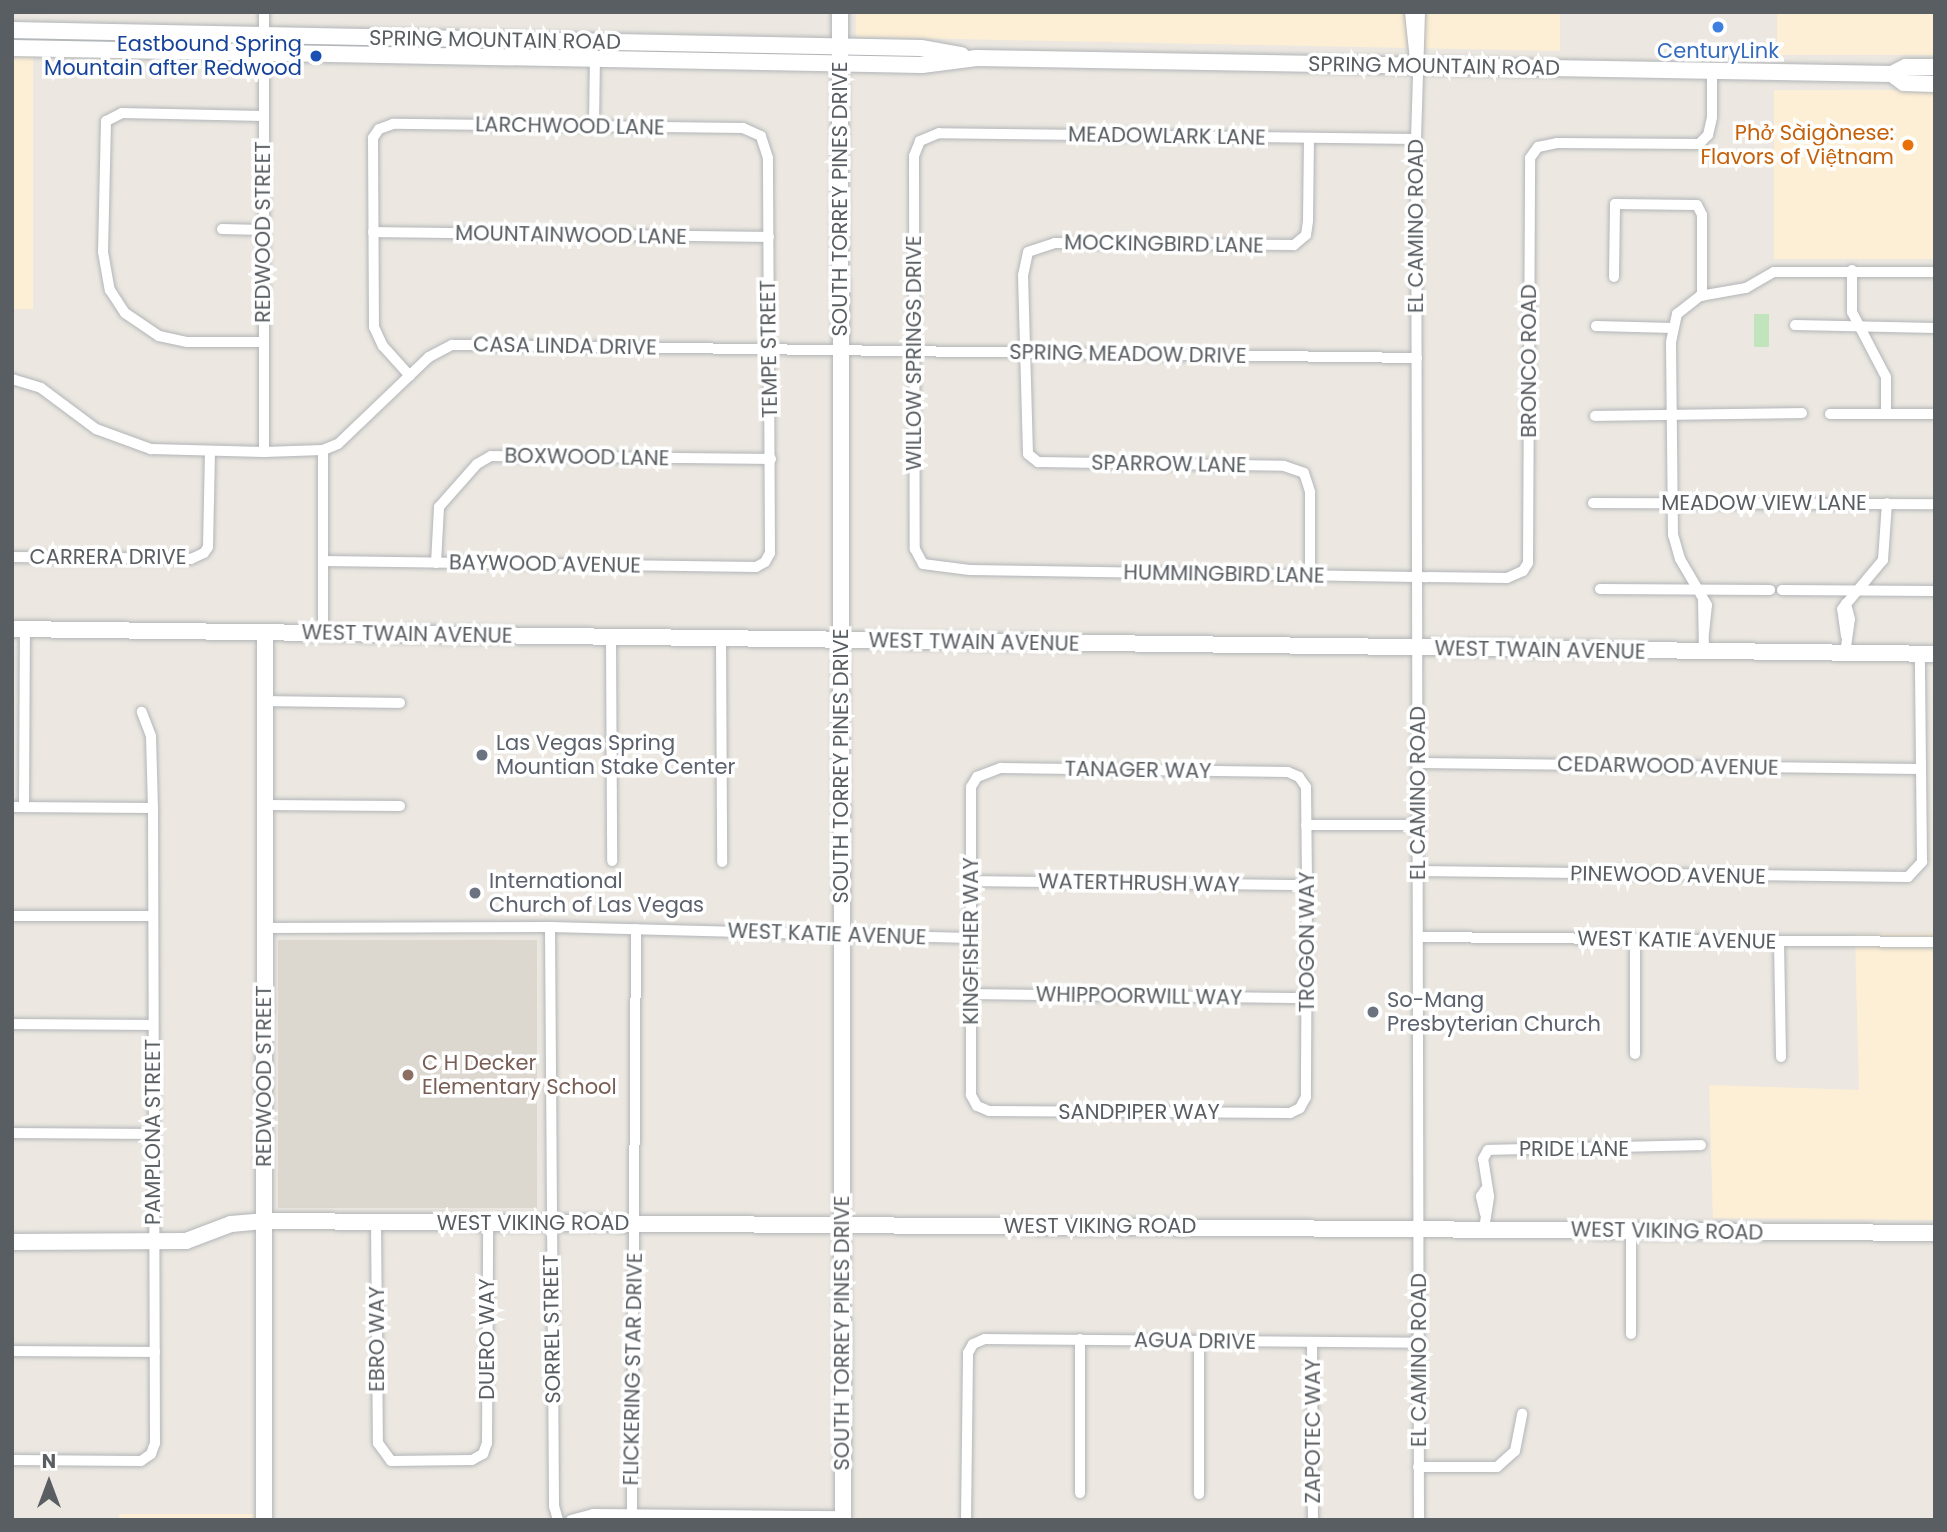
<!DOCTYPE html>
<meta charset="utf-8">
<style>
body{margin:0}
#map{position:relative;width:1947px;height:1532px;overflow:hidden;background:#ece8e1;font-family:Poppins,sans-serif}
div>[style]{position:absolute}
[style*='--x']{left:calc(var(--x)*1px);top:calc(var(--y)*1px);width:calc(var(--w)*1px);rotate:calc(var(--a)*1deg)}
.commercial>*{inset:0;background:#fdefd5;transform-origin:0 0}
.education>*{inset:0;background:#dcd7cf;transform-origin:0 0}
.green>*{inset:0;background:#c1e4bd;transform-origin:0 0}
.roads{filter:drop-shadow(0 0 2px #b2b5b8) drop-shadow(0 0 2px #b2b5b8)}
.street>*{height:10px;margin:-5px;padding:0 5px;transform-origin:5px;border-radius:5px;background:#fff}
.secondary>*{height:16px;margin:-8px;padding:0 8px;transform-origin:8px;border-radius:8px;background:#fff}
.dots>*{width:19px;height:19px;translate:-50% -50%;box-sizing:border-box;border:4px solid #fff;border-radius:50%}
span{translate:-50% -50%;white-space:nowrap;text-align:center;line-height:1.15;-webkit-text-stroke:7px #fff;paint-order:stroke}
.street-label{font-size:21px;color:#595e62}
.transit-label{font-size:21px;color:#164399}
.right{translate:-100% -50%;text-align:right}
.shop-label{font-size:21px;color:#366cbe}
.food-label{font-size:21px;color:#c56008}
.worship-label{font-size:21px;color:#5b616d}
.left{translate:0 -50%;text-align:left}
.education-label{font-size:21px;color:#785e54}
.frame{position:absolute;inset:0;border:14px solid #595e62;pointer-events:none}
.north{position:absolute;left:14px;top:1448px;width:70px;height:70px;-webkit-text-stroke:5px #fff;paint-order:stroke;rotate:0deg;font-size:19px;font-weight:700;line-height:28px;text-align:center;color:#595e62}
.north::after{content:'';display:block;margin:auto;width:24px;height:32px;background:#595e62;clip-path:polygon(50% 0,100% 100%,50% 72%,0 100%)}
</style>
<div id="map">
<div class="commercial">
<i style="clip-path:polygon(856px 12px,1560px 12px,1560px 51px,856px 37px)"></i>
<i style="left:1777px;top:12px;width:158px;height:43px"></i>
<i style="left:12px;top:54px;width:21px;height:255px"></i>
<i style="left:1774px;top:90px;width:161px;height:169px"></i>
<i style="clip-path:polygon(1935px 933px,1935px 1220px,1713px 1218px,1709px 1085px,1859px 1090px,1855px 934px)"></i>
<i style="left:119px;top:1514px;width:135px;height:6px"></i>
</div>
<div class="education">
<i style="left:278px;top:940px;width:259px;height:268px"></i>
</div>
<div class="green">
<i style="left:1754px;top:314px;width:15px;height:33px"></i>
</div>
<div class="roads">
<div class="street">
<i style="--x:264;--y:12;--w:440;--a:90"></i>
<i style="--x:1410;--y:12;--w:48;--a:84.1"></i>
<i style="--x:263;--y:116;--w:141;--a:-178.8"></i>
<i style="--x:122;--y:113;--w:18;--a:153"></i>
<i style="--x:106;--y:121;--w:131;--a:91.3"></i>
<i style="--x:103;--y:252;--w:39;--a:80"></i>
<i style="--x:110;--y:290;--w:27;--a:57"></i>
<i style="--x:125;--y:313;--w:41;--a:34.1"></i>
<i style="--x:159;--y:336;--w:29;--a:12"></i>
<i style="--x:187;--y:342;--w:77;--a:0"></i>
<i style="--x:594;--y:126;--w:71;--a:-89.2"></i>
<i style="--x:1309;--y:138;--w:83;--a:90.7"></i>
<i style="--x:1308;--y:221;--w:14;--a:98"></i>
<i style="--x:1306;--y:235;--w:16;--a:140"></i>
<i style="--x:1294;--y:245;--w:239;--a:-179.5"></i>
<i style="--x:1055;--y:243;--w:28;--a:162"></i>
<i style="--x:1028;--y:252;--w:24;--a:102"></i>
<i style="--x:1023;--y:275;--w:179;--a:88.4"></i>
<i style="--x:1028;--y:454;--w:13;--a:39"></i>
<i style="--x:1038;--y:462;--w:246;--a:0.9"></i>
<i style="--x:1284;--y:466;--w:21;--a:19"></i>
<i style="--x:1304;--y:473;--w:20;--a:72"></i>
<i style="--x:1310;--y:492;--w:83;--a:90"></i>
<i style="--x:1416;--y:139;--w:477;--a:-179.3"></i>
<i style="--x:939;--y:133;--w:21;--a:157"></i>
<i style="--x:920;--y:141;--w:16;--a:112"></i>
<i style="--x:914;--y:156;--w:393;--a:89.9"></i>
<i style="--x:915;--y:549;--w:17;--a:62"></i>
<i style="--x:923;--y:564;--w:47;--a:7.3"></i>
<i style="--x:970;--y:570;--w:447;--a:0.9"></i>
<i style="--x:1417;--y:577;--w:90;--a:0.6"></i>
<i style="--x:1507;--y:578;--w:17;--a:-24"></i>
<i style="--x:1523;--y:571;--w:9;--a:-58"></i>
<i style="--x:1528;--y:563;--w:405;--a:-89.7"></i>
<i style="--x:1530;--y:158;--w:14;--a:-54"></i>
<i style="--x:1538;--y:147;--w:19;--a:-12"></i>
<i style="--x:1557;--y:143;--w:142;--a:0.4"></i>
<i style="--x:1699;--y:144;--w:13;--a:-45"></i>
<i style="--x:1708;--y:135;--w:18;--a:-77"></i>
<i style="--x:1712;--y:117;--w:46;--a:-90"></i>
<i style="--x:222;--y:229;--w:41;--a:1.4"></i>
<i style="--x:373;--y:232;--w:396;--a:0.7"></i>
<i style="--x:1852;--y:270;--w:42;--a:90"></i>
<i style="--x:1852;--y:312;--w:73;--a:62.4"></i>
<i style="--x:1886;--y:377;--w:37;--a:90"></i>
<i style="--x:1614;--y:277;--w:73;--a:-89.2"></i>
<i style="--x:1615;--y:204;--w:82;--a:0.7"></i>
<i style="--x:1697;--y:205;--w:11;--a:63"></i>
<i style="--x:1702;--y:215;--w:81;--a:90"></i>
<i style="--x:1795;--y:325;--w:140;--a:1.2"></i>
<i style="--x:1596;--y:326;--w:77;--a:1.5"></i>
<i style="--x:12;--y:379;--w:30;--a:17"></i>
<i style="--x:41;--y:388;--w:69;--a:36.7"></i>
<i style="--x:96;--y:429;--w:59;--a:20"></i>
<i style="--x:151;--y:449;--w:113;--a:1.5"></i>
<i style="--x:264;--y:452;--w:59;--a:-1.9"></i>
<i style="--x:323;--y:450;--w:16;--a:-22"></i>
<i style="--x:338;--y:444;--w:126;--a:-43.7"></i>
<i style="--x:429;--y:357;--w:26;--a:-28"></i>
<i style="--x:452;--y:345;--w:965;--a:0.77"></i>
<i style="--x:1830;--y:414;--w:105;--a:0"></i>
<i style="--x:1595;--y:416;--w:207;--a:-0.8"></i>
<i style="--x:1593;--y:503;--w:342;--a:0.2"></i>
<i style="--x:12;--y:557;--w:179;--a:0.6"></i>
<i style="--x:191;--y:559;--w:14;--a:-25"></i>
<i style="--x:204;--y:553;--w:7;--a:-56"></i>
<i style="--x:208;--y:547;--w:95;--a:-88.8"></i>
<i style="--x:323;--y:561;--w:433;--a:0.8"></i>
<i style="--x:756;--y:567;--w:10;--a:-29"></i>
<i style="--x:765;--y:562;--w:10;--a:-61"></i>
<i style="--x:770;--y:553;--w:395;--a:-90.3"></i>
<i style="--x:768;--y:158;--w:23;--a:-108"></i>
<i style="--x:761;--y:136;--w:20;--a:-156"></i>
<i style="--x:743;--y:128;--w:350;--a:-179.3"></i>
<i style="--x:393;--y:124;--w:15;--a:160"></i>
<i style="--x:379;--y:129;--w:11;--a:124"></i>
<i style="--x:373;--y:138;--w:189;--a:89.7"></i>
<i style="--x:374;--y:327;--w:21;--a:65"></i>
<i style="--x:383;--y:346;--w:40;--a:48"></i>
<i style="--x:436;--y:563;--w:56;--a:-86.9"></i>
<i style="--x:439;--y:507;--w:57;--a:-48.5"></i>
<i style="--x:477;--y:464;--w:16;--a:-30"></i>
<i style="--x:491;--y:456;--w:280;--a:0.6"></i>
<i style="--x:1600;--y:589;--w:170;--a:0.3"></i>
<i style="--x:1782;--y:590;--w:153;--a:0.4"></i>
<i style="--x:1703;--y:600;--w:52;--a:88.9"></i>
<i style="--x:323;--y:633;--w:183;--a:-90"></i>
<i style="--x:1704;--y:633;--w:28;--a:-84"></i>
<i style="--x:1707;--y:605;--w:53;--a:-120.4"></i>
<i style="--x:1680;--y:559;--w:25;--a:-106"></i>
<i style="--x:1673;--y:535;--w:193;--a:-90.6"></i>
<i style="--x:1671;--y:342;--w:29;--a:-78"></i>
<i style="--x:1677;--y:314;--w:29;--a:-38"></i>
<i style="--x:1700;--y:296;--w:47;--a:-9.9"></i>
<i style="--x:1746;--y:288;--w:32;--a:-30"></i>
<i style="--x:1774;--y:272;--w:161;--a:0"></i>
<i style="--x:1846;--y:636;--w:27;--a:-98"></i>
<i style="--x:1842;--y:609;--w:64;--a:-50.1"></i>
<i style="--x:1883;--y:560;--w:57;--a:-86"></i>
<i style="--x:611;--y:637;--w:224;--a:89.7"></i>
<i style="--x:721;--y:638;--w:224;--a:89.7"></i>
<i style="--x:1845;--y:654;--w:35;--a:-82"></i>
<i style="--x:1850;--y:619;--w:16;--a:-105"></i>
<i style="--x:265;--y:701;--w:135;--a:0.8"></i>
<i style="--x:1417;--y:763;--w:502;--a:0.68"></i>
<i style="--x:1001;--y:768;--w:287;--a:0.8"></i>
<i style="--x:1288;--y:772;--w:12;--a:24"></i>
<i style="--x:1299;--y:777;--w:12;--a:55"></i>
<i style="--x:1306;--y:787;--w:98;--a:89.4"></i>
<i style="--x:1307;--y:885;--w:212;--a:90.3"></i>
<i style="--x:1306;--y:1097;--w:13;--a:119"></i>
<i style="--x:1300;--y:1108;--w:11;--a:153"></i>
<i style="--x:1290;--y:1113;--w:301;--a:-179.6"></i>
<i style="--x:989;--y:1111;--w:13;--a:-157"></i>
<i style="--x:977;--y:1106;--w:13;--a:-119"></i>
<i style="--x:971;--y:1095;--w:308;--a:-90"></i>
<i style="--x:971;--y:787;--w:12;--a:-59"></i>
<i style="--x:977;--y:777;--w:26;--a:-21"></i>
<i style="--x:264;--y:805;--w:136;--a:0.4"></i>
<i style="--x:12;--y:807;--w:141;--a:0.4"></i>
<i style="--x:24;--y:807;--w:178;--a:-89.7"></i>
<i style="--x:1306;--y:825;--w:111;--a:0"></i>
<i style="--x:1417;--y:871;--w:491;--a:0.7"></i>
<i style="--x:1908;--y:877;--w:21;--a:-47"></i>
<i style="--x:1922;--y:862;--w:208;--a:-90.6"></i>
<i style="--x:970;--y:881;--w:337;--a:0.7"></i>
<i style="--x:12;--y:916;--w:140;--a:0"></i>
<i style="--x:550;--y:927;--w:579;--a:89.6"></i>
<i style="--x:554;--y:1506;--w:15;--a:74"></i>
<i style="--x:264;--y:928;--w:286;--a:-0.2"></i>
<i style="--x:550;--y:927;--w:420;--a:1.5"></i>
<i style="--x:1419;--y:937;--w:516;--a:0.56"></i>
<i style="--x:1635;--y:939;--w:115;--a:90"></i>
<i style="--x:1779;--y:941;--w:116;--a:89"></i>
<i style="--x:970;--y:994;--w:337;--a:0.7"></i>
<i style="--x:12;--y:1024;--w:141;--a:0.4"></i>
<i style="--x:12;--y:1133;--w:141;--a:0.4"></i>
<i style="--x:1485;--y:1214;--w:18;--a:-103"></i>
<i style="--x:1481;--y:1196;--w:7;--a:-56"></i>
<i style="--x:376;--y:1222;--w:221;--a:89.5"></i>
<i style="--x:378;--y:1443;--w:22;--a:54"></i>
<i style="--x:391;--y:1461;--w:81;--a:-0.7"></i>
<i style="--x:472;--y:1460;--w:13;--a:-29"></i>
<i style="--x:483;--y:1454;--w:12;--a:-70"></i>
<i style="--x:487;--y:1443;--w:220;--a:-89.7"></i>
<i style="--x:1484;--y:1229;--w:33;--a:-81"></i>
<i style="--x:1489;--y:1196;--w:37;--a:-99"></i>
<i style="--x:1483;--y:1159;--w:10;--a:-61"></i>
<i style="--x:1488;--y:1150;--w:213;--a:-1.3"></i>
<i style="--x:1631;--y:1230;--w:104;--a:90"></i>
<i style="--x:1080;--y:1339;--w:154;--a:90"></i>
<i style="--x:1199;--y:1341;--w:153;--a:90"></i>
<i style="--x:1312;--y:1342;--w:178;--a:89.7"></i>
<i style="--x:12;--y:1351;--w:143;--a:0.4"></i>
<i style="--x:12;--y:1460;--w:129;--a:0.4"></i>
<i style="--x:141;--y:1461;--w:12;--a:-35"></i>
<i style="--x:151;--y:1454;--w:12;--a:-70"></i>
<i style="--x:155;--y:1443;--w:635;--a:-90.18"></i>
<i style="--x:153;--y:808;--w:72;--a:-91.6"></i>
<i style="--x:151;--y:736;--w:26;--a:-111"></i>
<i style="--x:1418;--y:1467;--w:79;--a:0"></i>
<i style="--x:1497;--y:1467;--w:24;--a:-42"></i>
<i style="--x:1515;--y:1451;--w:38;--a:-79"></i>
<i style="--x:632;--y:1515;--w:586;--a:-89.61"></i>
<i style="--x:571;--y:1520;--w:23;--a:-15"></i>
<i style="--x:593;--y:1514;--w:250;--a:0.5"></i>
<i style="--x:966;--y:1520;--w:167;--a:-89.3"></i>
<i style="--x:968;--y:1353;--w:10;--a:-61"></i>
<i style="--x:973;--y:1344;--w:13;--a:-23"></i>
<i style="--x:985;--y:1339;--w:433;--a:0.5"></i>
<i style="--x:1419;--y:1520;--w:1381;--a:-90.12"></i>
<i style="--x:1416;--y:139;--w:127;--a:-88.2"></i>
</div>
<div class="secondary">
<i style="--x:840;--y:12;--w:1508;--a:89.89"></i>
<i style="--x:12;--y:30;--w:909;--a:1.13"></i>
<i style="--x:921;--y:48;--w:41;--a:9.9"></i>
<i style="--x:12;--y:48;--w:910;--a:1.07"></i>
<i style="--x:922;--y:65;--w:55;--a:-7.3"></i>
<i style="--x:977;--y:58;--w:915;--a:1"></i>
<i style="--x:1892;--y:74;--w:16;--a:-27"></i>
<i style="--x:1906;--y:67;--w:29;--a:0"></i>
<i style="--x:1892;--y:74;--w:15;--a:37"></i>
<i style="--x:1904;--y:83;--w:31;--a:2"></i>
<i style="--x:12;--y:629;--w:1923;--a:0.74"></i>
<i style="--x:12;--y:1242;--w:174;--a:-0.3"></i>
<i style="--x:186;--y:1241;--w:48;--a:-20.7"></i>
<i style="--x:231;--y:1224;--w:33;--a:-5"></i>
<i style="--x:264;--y:1221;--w:1671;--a:0.41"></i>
<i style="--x:264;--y:1520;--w:888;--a:-89.94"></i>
</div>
</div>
<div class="dots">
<i style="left:1718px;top:27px;background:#3f7fe0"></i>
<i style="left:316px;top:56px;background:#1a4fb4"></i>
<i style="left:1908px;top:145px;background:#e8710a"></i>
<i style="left:482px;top:755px;background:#6b7280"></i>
<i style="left:475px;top:893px;background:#6b7280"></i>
<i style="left:1373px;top:1012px;background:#6b7280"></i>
<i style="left:408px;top:1075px;background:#8d6e63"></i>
</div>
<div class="street-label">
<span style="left:495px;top:40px;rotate:1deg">SPRING MOUNTAIN ROAD</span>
<span style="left:1434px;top:66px;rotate:1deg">SPRING MOUNTAIN ROAD</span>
<span style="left:570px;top:126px;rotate:1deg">LARCHWOOD LANE</span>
<span style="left:1167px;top:136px;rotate:1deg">MEADOWLARK LANE</span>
<span style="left:840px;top:199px;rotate:-90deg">SOUTH TORREY PINES DRIVE</span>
<span style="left:1416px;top:226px;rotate:-90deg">EL CAMINO ROAD</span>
<span style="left:263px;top:232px;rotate:-90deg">REDWOOD STREET</span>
<span style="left:571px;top:235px;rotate:1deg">MOUNTAINWOOD LANE</span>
<span style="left:1164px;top:244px;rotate:1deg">MOCKINGBIRD LANE</span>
<span style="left:565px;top:346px;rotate:1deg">CASA LINDA DRIVE</span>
<span style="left:769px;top:349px;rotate:-91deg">TEMPE STREET</span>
<span style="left:914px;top:353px;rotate:-90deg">WILLOW SPRINGS DRIVE</span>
<span style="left:1128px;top:354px;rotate:1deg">SPRING MEADOW DRIVE</span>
<span style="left:1529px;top:361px;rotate:-90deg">BRONCO ROAD</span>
<span style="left:587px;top:457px;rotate:1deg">BOXWOOD LANE</span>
<span style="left:1169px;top:464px;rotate:1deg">SPARROW LANE</span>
<span style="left:1764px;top:503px">MEADOW VIEW LANE</span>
<span style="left:108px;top:557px">CARRERA DRIVE</span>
<span style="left:545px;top:564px;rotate:1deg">BAYWOOD AVENUE</span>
<span style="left:1224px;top:574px;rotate:1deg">HUMMINGBIRD LANE</span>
<span style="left:407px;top:634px;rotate:1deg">WEST TWAIN AVENUE</span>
<span style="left:974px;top:642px;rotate:1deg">WEST TWAIN AVENUE</span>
<span style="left:1540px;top:650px;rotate:1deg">WEST TWAIN AVENUE</span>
<span style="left:841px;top:766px;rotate:-90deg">SOUTH TORREY PINES DRIVE</span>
<span style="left:1668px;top:766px;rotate:1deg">CEDARWOOD AVENUE</span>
<span style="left:1138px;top:770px;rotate:1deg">TANAGER WAY</span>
<span style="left:1418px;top:793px;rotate:-90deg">EL CAMINO ROAD</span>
<span style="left:1668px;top:875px;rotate:1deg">PINEWOOD AVENUE</span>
<span style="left:1139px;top:883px;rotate:1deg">WATERTHRUSH WAY</span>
<span style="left:827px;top:934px;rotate:2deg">WEST KATIE AVENUE</span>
<span style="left:1677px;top:940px;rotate:1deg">WEST KATIE AVENUE</span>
<span style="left:971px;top:941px;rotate:-90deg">KINGFISHER WAY</span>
<span style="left:1307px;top:942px;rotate:-90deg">TROGON WAY</span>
<span style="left:1139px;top:996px;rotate:1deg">WHIPPOORWILL WAY</span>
<span style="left:264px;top:1076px;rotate:-90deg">REDWOOD STREET</span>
<span style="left:1139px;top:1112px">SANDPIPER WAY</span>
<span style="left:153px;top:1132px;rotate:-90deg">PAMPLONA STREET</span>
<span style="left:1574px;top:1149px">PRIDE LANE</span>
<span style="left:533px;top:1223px">WEST VIKING ROAD</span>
<span style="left:1100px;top:1226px">WEST VIKING ROAD</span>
<span style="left:1667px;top:1231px;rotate:1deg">WEST VIKING ROAD</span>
<span style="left:552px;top:1329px;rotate:-91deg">SORREL STREET</span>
<span style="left:842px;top:1333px;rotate:-90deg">SOUTH TORREY PINES DRIVE</span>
<span style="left:377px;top:1339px;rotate:-90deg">EBRO WAY</span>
<span style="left:487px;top:1339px;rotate:-90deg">DUERO WAY</span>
<span style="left:1195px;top:1341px;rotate:1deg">AGUA DRIVE</span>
<span style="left:1419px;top:1360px;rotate:-90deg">EL CAMINO ROAD</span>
<span style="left:633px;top:1369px;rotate:-89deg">FLICKERING STAR DRIVE</span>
<span style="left:1313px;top:1431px;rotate:-90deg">ZAPOTEC WAY</span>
</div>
<div class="transit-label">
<span class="right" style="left:302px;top:56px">Eastbound Spring<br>Mountain after Redwood</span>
</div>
<div class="shop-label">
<span style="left:1718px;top:51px">CenturyLink</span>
</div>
<div class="food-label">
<span class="right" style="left:1894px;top:145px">Phở Sàigònese:<br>Flavors of Việtnam</span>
</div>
<div class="worship-label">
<span class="left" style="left:496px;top:755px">Las Vegas Spring<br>Mountian Stake Center</span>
<span class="left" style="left:489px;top:893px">International<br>Church of Las Vegas</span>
<span class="left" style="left:1387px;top:1012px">So-Mang<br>Presbyterian Church</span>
</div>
<div class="education-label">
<span class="left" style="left:422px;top:1075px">C H Decker<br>Elementary School</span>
</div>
<div class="frame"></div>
<div class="north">N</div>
</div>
